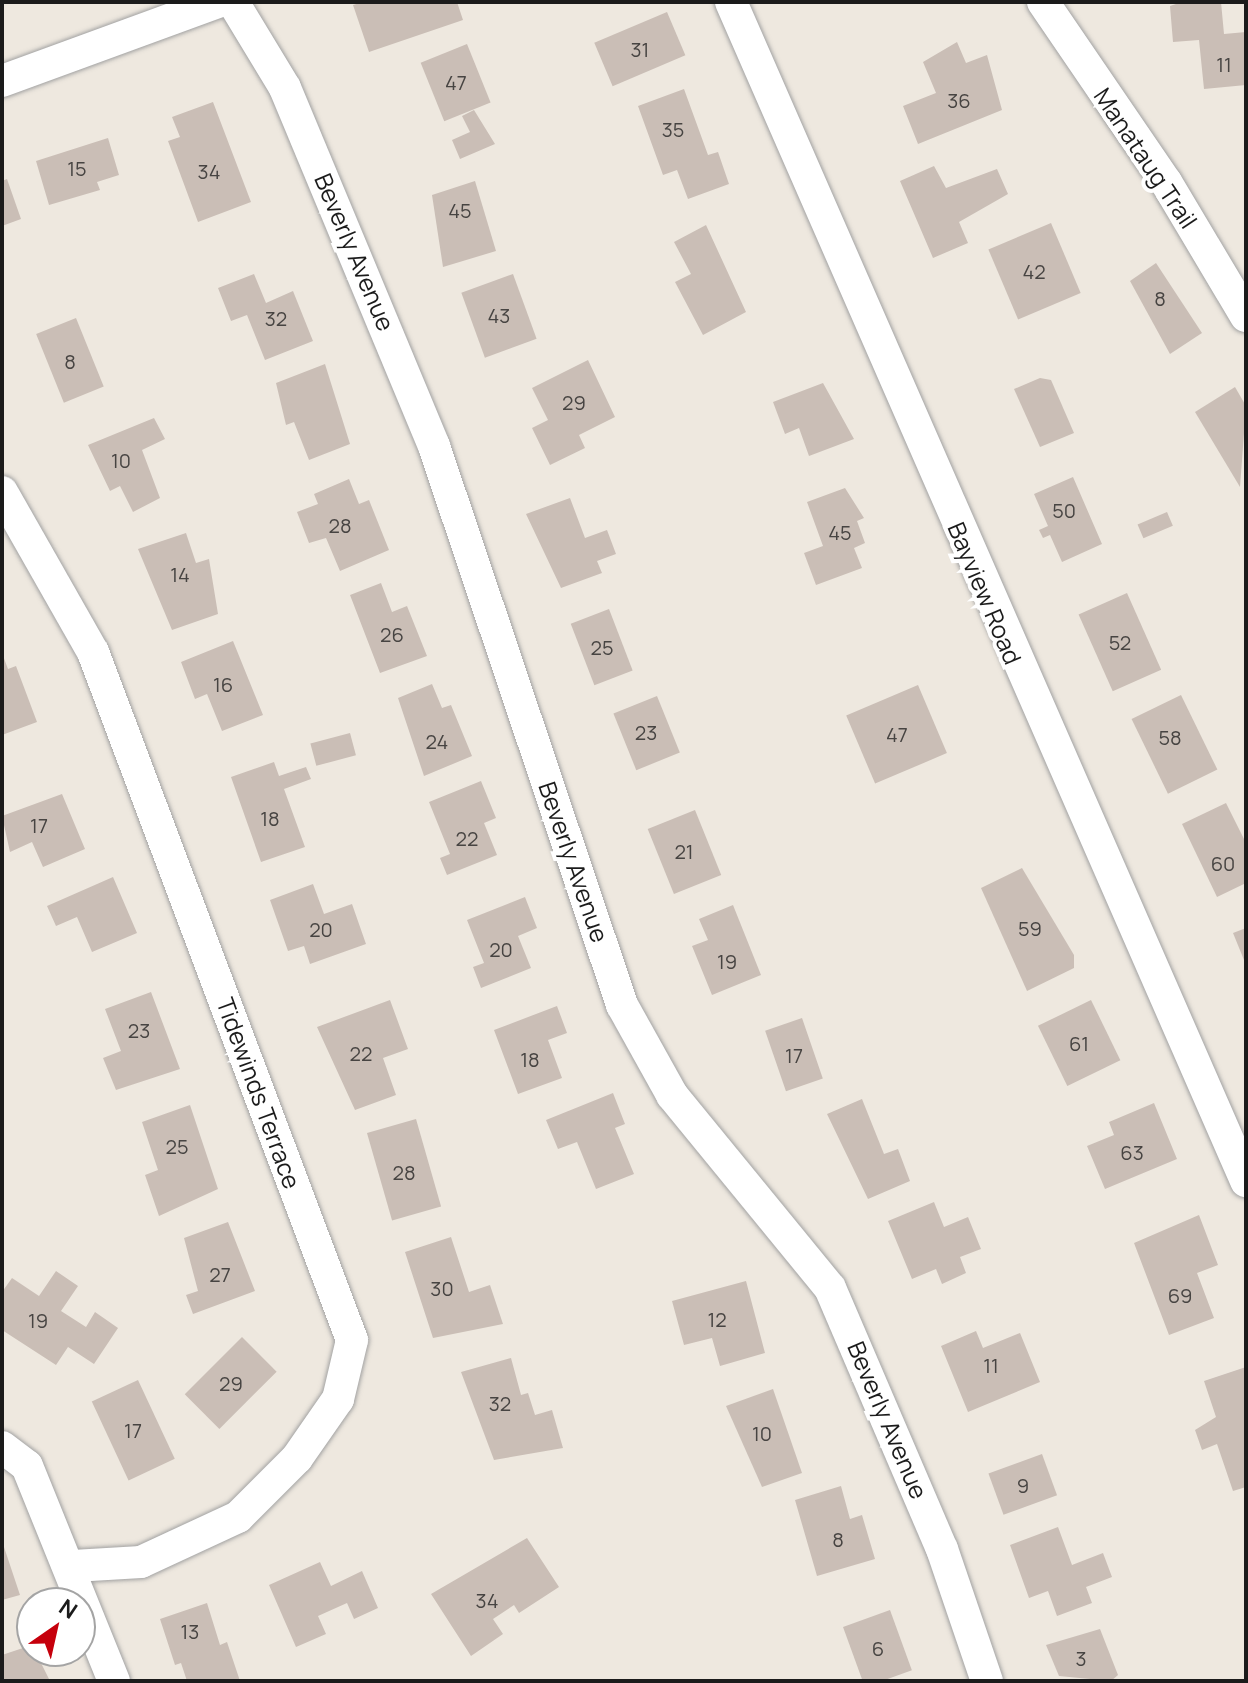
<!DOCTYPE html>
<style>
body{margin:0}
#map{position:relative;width:1248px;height:1683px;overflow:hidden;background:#eee8df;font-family:Manrope,sans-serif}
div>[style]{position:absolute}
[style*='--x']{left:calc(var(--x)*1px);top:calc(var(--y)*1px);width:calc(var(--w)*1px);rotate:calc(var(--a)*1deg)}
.building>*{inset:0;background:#cabeb6;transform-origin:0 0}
.roads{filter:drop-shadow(0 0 2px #a2a2a2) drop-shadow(0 0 2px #a2a2a2)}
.street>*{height:32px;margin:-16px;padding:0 16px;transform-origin:16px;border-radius:16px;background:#fff}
span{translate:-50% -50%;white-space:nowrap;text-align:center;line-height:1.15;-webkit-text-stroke:8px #fff;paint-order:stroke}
.number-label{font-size:20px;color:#474442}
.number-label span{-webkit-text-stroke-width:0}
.street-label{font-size:24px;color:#1b1b1b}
.frame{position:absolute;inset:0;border:4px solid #1b1b1b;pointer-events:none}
.north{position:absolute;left:16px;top:1587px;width:80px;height:80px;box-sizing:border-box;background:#fff;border:2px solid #a4a4a4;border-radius:50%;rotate:34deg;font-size:22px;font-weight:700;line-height:32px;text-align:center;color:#1b1b1b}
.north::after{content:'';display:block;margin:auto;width:28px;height:36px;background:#c6000c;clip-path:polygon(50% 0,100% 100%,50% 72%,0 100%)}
</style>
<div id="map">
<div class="building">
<i style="clip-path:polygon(363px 2px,457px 2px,463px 20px,369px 52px,353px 5px)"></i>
<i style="clip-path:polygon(1182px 2px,1221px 2px,1224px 34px,1246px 32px,1246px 85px,1204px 89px,1199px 40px,1173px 42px,1170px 6px)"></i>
<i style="left:667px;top:12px;width:47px;height:79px;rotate:67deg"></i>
<i style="clip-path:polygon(957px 42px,966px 63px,987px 55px,1002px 110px,918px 144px,903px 106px,936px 93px,923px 62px)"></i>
<i style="left:467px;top:44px;width:63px;height:50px;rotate:68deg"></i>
<i style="clip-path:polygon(684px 89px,708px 155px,718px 152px,729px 184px,688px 199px,677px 170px,663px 175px,638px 106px)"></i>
<i style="clip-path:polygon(213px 102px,251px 202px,198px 222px,168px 141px,180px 137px,172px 117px)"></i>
<i style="clip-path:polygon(474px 110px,495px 144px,460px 159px,452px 140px,470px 132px,462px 116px)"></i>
<i style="clip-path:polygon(108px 138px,119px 175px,97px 182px,100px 190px,49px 205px,36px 161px)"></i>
<i style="clip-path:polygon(934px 166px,946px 188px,997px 169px,1008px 194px,959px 222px,968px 243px,933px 258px,900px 181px)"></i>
<i style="clip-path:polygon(7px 179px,21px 219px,2px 226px,2px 181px)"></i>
<i style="clip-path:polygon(475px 181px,496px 251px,443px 267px,432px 195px)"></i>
<i style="left:1051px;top:223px;width:76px;height:68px;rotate:67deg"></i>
<i style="clip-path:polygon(706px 225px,746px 312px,703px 335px,675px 282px,691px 274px,674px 242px)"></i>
<i style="clip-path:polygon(1156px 263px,1202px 333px,1170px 354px,1130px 281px)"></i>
<i style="clip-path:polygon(254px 274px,266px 303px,293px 291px,313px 341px,265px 360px,247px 315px,231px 321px,218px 288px)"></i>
<i style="left:513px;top:274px;width:69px;height:55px;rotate:70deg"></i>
<i style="left:76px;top:318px;width:74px;height:43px;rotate:68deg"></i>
<i style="clip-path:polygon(588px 360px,615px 417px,579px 435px,585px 448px,550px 465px,532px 428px,548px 420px,532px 388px)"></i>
<i style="clip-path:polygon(325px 364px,350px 444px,309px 460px,294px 422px,286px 425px,276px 383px)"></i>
<i style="clip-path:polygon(1040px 378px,1051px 380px,1074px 433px,1040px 447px,1014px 389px)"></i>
<i style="clip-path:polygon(823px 383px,854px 439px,809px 456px,799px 428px,785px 434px,773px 402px)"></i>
<i style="clip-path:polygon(1235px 387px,1246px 406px,1240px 487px,1195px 412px)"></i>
<i style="clip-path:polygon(154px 418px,165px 439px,142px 450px,160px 498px,133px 512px,120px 486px,110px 491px,88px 445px)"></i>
<i style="clip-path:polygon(1073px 477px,1102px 544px,1062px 562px,1050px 535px,1043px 538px,1039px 530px,1048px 526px,1034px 494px)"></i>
<i style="clip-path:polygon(349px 479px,359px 504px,369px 500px,389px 550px,340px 571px,326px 538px,309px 543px,297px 512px,318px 504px,314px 494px)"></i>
<i style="clip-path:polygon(845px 488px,864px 518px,857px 521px,865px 543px,854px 548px,862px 568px,816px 585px,804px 553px,823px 546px,807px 502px)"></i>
<i style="clip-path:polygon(570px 498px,585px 538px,607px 530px,616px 554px,597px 561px,602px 573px,561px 588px,526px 514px)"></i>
<i style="left:1167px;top:512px;width:15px;height:32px;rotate:67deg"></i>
<i style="clip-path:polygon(186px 533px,196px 563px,209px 559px,218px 614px,172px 630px,138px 549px)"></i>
<i style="clip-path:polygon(381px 583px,392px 612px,407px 606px,427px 656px,380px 673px,350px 595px)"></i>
<i style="left:1127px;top:593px;width:84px;height:53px;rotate:66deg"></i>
<i style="left:609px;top:609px;width:66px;height:41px;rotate:69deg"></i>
<i style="clip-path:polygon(233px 641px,263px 715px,222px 731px,207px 694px,195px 699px,181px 662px)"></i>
<i style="clip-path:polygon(2px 653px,8px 669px,16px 666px,37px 722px,2px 735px)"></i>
<i style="clip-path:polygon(432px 684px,442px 708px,451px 705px,472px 756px,424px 776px,398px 698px)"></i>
<i style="left:918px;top:685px;width:74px;height:78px;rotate:67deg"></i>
<i style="left:1181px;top:695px;width:83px;height:55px;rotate:64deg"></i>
<i style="left:657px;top:696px;width:61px;height:47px;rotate:68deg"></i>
<i style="left:350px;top:733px;width:23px;height:41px;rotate:75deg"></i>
<i style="clip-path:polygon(274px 762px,279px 776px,306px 767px,311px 779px,284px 789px,305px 847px,261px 862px,231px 777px)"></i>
<i style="clip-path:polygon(481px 781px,496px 818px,484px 823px,497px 855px,447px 875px,440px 858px,450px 854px,429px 802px)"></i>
<i style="clip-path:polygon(62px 794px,85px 849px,43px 867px,32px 842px,10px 852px,2px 816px)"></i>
<i style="clip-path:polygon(1226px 803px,1246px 843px,1246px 883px,1217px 897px,1182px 824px)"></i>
<i style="left:695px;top:810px;width:70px;height:51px;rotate:68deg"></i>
<i style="clip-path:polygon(1022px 868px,1074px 955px,1074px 968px,1027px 991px,981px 888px)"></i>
<i style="clip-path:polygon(113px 877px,137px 933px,92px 952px,77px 917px,56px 926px,47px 906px)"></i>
<i style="clip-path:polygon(313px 884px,324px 914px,352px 904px,366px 944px,310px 964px,304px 946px,288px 951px,270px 900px)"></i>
<i style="clip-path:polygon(525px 897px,537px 928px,518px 936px,531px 968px,481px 988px,473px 967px,484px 963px,467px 920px)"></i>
<i style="clip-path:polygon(733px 905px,761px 975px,712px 995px,692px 946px,708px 940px,699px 919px)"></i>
<i style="clip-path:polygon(1246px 928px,1246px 965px,1233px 933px)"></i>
<i style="clip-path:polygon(151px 992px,180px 1069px,116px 1090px,103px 1058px,121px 1051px,105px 1009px)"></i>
<i style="clip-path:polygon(390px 1000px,408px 1049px,383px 1058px,396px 1095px,355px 1110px,317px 1027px)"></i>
<i style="left:1091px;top:1000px;width:67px;height:59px;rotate:64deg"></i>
<i style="clip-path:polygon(557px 1006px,567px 1033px,548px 1040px,562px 1078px,518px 1094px,494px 1030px)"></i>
<i style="left:802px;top:1018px;width:64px;height:39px;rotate:71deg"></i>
<i style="clip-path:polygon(613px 1093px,625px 1124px,615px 1128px,634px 1174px,596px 1189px,577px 1142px,558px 1149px,546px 1120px)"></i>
<i style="clip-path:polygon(862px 1099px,884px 1154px,898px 1149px,910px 1181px,868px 1199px,827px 1114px)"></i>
<i style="clip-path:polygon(1154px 1103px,1177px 1159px,1105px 1189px,1087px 1146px,1114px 1135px,1109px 1122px)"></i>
<i style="clip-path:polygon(190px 1105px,218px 1189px,159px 1216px,145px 1175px,158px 1170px,142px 1122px)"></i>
<i style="left:416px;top:1119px;width:91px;height:51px;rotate:74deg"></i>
<i style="clip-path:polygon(934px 1202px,944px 1227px,968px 1217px,981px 1249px,960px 1257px,966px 1273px,942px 1284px,936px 1269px,912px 1279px,888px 1221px)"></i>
<i style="clip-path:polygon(1199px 1215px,1218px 1265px,1197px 1273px,1214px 1318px,1169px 1335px,1134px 1243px)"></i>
<i style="clip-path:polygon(228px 1222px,255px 1291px,193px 1314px,186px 1295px,198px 1291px,184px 1238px)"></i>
<i style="clip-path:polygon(451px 1237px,469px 1292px,490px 1285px,503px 1324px,433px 1338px,405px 1252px)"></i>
<i style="clip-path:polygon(56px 1271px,78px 1286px,61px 1311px,86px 1327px,95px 1312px,118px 1328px,94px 1364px,68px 1347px,56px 1365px,2px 1330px,2px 1292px,12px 1278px,39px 1296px)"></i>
<i style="clip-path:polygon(746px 1281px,765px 1353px,720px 1366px,712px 1338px,684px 1345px,672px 1301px)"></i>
<i style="clip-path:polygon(976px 1331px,983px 1348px,1020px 1333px,1040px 1382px,968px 1412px,941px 1346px)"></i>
<i style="left:242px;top:1337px;width:49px;height:81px;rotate:45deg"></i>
<i style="clip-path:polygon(511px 1358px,521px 1395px,528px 1393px,535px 1415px,552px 1410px,563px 1448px,494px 1460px,461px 1372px)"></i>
<i style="clip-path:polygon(1246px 1367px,1246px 1487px,1233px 1491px,1217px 1444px,1202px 1450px,1195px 1430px,1216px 1417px,1204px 1381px)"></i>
<i style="left:138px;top:1380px;width:87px;height:51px;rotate:65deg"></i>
<i style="clip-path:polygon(773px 1389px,802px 1473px,762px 1487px,726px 1406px)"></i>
<i style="left:1042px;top:1454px;width:44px;height:57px;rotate:70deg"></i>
<i style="clip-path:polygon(841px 1486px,850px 1519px,862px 1515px,875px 1559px,817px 1576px,795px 1500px)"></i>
<i style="clip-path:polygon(1058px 1527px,1072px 1565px,1103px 1553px,1112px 1577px,1086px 1587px,1092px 1603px,1057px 1616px,1048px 1591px,1029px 1598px,1010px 1545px)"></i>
<i style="clip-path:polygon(527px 1538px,559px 1587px,519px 1613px,514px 1605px,493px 1619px,503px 1634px,471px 1656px,431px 1594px)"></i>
<i style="clip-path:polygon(2px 1541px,20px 1595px,2px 1600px)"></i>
<i style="clip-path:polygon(320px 1562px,331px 1586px,362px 1571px,378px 1608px,354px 1619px,347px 1603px,318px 1616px,326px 1634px,296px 1647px,269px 1585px)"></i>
<i style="clip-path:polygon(207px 1603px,220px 1645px,227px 1642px,240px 1681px,187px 1681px,181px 1663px,175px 1665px,160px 1619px)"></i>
<i style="left:890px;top:1610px;width:64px;height:50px;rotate:70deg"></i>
<i style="clip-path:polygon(1100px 1629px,1118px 1675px,1111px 1681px,1059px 1676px,1046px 1645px)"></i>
<i style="clip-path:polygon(32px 1645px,50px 1681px,2px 1681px,2px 1655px)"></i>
</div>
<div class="roads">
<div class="street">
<i style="--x:233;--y:2;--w:100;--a:58.8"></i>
<i style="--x:285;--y:88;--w:388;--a:67.4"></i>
<i style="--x:434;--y:446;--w:590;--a:71.41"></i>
<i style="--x:622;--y:1005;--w:103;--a:60.9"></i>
<i style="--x:672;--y:1095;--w:249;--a:50.7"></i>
<i style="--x:830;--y:1288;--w:284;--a:66.8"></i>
<i style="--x:942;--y:1549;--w:139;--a:71.2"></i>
<i style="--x:731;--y:2;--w:1287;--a:66.4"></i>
<i style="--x:1043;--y:2;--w:218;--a:55.7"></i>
<i style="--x:1166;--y:182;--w:156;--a:59.2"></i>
<i style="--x:2;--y:81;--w:230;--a:-20.1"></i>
<i style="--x:2;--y:492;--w:184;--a:60.4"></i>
<i style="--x:93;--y:652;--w:735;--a:69.37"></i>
<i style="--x:352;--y:1340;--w:61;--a:103.3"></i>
<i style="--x:338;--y:1399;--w:72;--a:124.8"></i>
<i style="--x:297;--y:1458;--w:83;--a:135"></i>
<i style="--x:238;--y:1517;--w:107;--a:155.1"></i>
<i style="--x:141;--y:1562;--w:68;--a:176.6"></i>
<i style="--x:2;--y:1447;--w:31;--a:37"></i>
<i style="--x:27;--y:1466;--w:232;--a:68"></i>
</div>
</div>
<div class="number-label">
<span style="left:640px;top:49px">31</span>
<span style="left:1224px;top:64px">11</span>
<span style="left:456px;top:82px">47</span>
<span style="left:959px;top:100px">36</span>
<span style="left:673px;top:129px">35</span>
<span style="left:77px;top:168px">15</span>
<span style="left:209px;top:171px">34</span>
<span style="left:460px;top:210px">45</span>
<span style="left:1034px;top:271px">42</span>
<span style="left:1160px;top:298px">8</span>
<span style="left:499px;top:315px">43</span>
<span style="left:276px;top:318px">32</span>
<span style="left:70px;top:361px">8</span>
<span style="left:574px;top:402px">29</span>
<span style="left:121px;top:460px">10</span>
<span style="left:1064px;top:510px">50</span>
<span style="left:340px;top:525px">28</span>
<span style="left:840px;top:532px">45</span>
<span style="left:180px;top:574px">14</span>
<span style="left:392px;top:634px">26</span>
<span style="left:1120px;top:642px">52</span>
<span style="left:602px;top:647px">25</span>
<span style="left:223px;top:684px">16</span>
<span style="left:646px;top:732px">23</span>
<span style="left:897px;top:734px">47</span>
<span style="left:1170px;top:737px">58</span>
<span style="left:437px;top:741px">24</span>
<span style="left:270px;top:818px">18</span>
<span style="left:39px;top:825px">17</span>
<span style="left:467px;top:838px">22</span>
<span style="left:684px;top:851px">21</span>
<span style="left:1223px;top:863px">60</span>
<span style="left:1030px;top:928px">59</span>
<span style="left:321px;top:929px">20</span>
<span style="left:501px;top:949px">20</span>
<span style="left:727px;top:961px">19</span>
<span style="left:139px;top:1030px">23</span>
<span style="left:1079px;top:1043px">61</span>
<span style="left:361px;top:1053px">22</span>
<span style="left:794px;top:1055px">17</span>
<span style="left:530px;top:1059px">18</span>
<span style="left:177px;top:1146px">25</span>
<span style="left:1132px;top:1152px">63</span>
<span style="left:404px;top:1172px">28</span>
<span style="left:220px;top:1274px">27</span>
<span style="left:442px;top:1288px">30</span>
<span style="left:1180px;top:1295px">69</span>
<span style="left:717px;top:1319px">12</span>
<span style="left:38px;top:1320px">19</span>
<span style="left:991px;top:1365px">11</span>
<span style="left:231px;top:1383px">29</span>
<span style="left:500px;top:1403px">32</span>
<span style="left:133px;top:1430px">17</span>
<span style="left:762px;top:1433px">10</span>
<span style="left:1023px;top:1485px">9</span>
<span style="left:838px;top:1539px">8</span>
<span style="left:487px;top:1600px">34</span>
<span style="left:190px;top:1631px">13</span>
<span style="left:878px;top:1648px">6</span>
<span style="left:1081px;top:1658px">3</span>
</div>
<div class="street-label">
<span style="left:1146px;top:158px;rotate:56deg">Manataug Trail</span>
<span style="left:355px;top:252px;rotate:67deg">Beverly Avenue</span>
<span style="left:985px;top:593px;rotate:67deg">Bayview Road</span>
<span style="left:574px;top:862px;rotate:71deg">Beverly Avenue</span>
<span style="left:259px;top:1093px;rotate:70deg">Tidewinds Terrace</span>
<span style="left:888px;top:1420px;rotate:67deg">Beverly Avenue</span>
</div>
<div class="frame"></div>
<div class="north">N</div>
</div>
